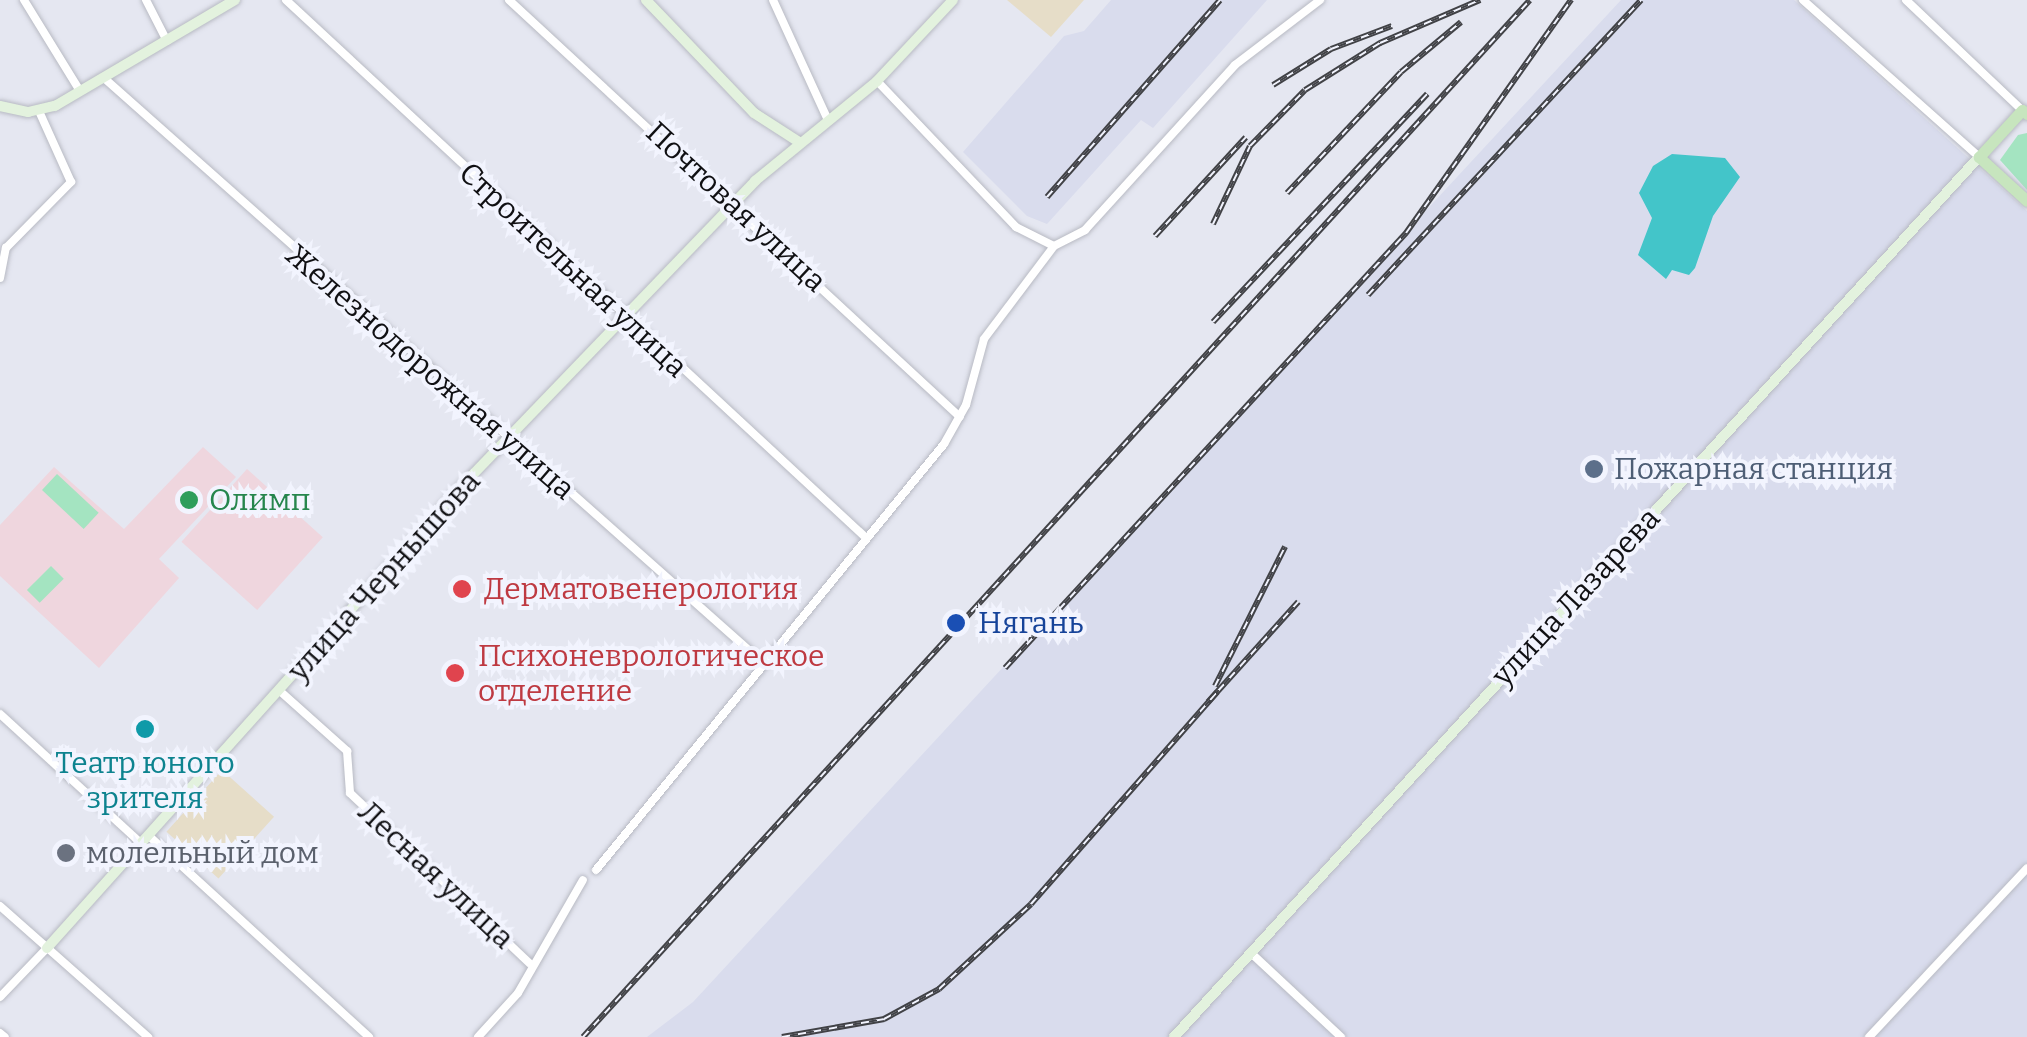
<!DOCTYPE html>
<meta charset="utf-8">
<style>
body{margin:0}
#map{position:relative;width:2027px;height:1037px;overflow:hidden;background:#e5e7f1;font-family:Bitter,serif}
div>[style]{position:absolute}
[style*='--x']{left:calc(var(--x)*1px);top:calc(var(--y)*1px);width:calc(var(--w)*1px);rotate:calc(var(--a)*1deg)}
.commercial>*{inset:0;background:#e6ddc8;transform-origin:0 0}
.built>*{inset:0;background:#d9dced}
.education>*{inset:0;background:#efd6de;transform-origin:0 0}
.green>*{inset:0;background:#a4e4c1;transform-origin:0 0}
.water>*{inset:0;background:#43c5c9}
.roads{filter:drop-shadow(0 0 2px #b8bac3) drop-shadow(0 0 2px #b8bac3)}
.street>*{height:8px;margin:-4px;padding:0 4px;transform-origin:4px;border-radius:4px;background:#fff}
.secondary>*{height:10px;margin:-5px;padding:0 5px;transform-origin:5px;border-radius:5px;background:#e3f2de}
.primary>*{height:11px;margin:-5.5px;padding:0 5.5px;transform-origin:5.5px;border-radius:5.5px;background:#c7e5be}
.rail>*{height:6px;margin-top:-3px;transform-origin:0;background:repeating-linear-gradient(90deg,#f2f4fe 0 8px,#414246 0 16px);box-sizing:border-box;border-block:2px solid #414246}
.dots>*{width:28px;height:28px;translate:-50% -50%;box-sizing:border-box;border:5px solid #f2f4fe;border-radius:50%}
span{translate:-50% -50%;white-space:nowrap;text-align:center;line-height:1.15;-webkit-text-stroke:8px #f2f4fe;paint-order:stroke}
.street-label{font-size:30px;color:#101013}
.service-label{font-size:30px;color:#4e5e75}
.left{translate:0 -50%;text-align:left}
.leisure-label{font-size:30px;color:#27864d}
.health-label{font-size:30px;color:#be3a42}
.transit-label{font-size:30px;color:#164399}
.culture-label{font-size:30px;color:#0d838f}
.worship-label{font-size:30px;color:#5b616d}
</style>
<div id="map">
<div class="commercial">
<i style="clip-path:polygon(1007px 0,1084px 0,1051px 37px)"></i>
<i style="left:222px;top:770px;width:70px;height:83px;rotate:42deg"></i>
</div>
<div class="built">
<i style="clip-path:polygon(1111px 0,1267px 0,1153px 128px,1141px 120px,1047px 224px,1027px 216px,963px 152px,1064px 36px,1084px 31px)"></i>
<i style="clip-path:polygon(1621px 0,1794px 0,2027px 211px,2027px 1037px,647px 1037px,693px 1002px)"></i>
</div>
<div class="education">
<i style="clip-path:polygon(203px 447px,236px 477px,159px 559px,179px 578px,99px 668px,0 576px,0 525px,54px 467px,124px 529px)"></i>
<i style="left:247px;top:469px;width:102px;height:98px;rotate:42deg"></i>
</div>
<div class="green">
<i style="clip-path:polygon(2027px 133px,2027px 190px,2000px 160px,2018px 135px)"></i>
<i style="left:57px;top:474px;width:57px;height:22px;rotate:43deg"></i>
<i style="left:51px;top:566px;width:18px;height:34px;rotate:45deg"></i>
</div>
<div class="water">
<i style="clip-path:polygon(1672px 154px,1725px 158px,1740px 177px,1713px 216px,1695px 268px,1689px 275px,1672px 270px,1666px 279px,1638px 255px,1652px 218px,1639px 193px,1653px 166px)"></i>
</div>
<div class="roads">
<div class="street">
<i style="--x:24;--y:0;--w:107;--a:58.4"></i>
<i style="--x:146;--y:0;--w:46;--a:62.9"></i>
<i style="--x:286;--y:0;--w:788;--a:42.84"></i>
<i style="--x:509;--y:0;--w:614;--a:42.76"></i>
<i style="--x:773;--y:0;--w:132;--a:65.4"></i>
<i style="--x:1803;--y:0;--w:236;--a:41.7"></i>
<i style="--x:1906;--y:0;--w:160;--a:43.5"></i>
<i style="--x:104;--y:78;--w:878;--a:41.58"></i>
<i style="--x:877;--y:81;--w:202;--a:46.4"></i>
<i style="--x:1016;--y:227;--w:42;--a:26.6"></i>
<i style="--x:1054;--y:246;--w:35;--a:-27"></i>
<i style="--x:1085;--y:230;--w:223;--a:-47.7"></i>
<i style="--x:1235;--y:65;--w:107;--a:-37.4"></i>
<i style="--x:0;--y:278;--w:31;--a:-79"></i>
<i style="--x:6;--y:248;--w:93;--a:-45.4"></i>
<i style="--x:71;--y:182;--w:78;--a:-114.3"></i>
<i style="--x:281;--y:692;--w:89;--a:41.8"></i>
<i style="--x:347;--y:751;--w:42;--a:85.9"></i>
<i style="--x:350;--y:793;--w:248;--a:43.5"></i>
<i style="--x:0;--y:714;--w:193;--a:42.5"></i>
<i style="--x:149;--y:836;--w:298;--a:42.4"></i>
<i style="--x:596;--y:870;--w:550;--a:-50.75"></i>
<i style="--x:944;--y:444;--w:45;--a:-60.6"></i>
<i style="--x:966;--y:405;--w:68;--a:-74.7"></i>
<i style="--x:984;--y:339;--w:116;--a:-53"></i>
<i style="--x:0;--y:906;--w:198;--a:41.5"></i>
<i style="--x:1251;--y:953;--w:123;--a:43"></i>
<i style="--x:0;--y:997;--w:68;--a:-46.2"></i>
<i style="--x:0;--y:1033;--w:6;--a:39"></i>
<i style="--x:478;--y:1037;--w:59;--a:-47.7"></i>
<i style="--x:518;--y:993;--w:130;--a:-60.1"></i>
<i style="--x:1869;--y:1037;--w:231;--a:-46.9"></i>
</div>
<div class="secondary">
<i style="--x:646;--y:0;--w:156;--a:46.3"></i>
<i style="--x:754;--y:113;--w:54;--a:32.8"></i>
<i style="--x:0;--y:106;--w:29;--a:12"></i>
<i style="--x:28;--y:112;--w:28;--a:-13"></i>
<i style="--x:55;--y:106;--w:209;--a:-30.5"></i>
<i style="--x:47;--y:948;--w:615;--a:-48.1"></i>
<i style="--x:458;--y:490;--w:429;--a:-46.1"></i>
<i style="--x:755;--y:181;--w:158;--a:-39.3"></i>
<i style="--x:877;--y:81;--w:111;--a:-46.8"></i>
<i style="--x:1174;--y:1037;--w:1193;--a:-47.55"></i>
</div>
<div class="primary">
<i style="--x:2027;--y:114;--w:6;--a:-141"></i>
<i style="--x:2022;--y:110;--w:64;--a:132.5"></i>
<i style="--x:1979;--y:157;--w:65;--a:42.5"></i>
</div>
</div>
<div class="rail">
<i style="--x:1273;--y:85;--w:68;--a:-31.8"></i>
<i style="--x:1331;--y:49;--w:65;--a:-20.7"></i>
<i style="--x:1287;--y:193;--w:166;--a:-46.7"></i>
<i style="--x:1401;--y:72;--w:78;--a:-39.8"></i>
<i style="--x:1047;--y:197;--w:262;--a:-48.7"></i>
<i style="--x:1213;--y:224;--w:86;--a:-64.6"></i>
<i style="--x:1250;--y:146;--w:78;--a:-45.5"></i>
<i style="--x:1305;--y:90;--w:89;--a:-32.1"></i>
<i style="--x:1380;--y:43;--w:109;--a:-23.3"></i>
<i style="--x:1155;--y:236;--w:134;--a:-47.4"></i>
<i style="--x:1368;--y:295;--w:402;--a:-47.2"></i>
<i style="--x:1213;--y:322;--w:313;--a:-46.8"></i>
<i style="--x:1005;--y:668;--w:592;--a:-47.33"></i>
<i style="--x:1406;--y:233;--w:286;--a:-54.7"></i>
<i style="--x:1215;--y:686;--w:156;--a:-63.3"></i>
<i style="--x:1208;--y:702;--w:135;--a:-48"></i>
<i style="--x:583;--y:1037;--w:1404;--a:-47.6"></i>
<i style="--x:782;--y:1037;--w:104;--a:-10"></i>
<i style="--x:884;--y:1019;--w:63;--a:-28.6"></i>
<i style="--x:939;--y:989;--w:125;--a:-42.7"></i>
<i style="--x:1031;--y:904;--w:282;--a:-48.7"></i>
</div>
<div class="dots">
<i style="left:1594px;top:469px;background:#5c6f8a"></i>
<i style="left:189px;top:500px;background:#2e9e5b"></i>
<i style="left:462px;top:589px;background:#e0444e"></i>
<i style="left:956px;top:623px;background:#1a4fb4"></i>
<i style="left:455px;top:673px;background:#e0444e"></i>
<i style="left:145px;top:729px;background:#0f9aa8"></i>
<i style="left:66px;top:853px;background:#6b7280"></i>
</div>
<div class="street-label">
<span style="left:736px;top:207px;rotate:43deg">Почтовая улица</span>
<span style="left:573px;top:270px;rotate:43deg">Строительная улица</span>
<span style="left:430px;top:372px;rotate:41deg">Железнодорожная улица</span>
<span style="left:384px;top:576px;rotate:-48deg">улица Чернышова</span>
<span style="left:1576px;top:597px;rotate:-47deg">улица Лазарева</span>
<span style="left:436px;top:875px;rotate:43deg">Лесная улица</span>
</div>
<div class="service-label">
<span class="left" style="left:1614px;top:469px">Пожарная станция</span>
</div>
<div class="leisure-label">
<span class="left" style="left:209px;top:500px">Олимп</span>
</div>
<div class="health-label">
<span class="left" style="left:484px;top:589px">Дерматовенерология</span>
<span class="left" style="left:478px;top:673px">Психоневрологическое<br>отделение</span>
</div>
<div class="transit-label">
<span class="left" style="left:978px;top:623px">Нягань</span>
</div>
<div class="culture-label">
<span style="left:145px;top:780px">Театр юного<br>зрителя</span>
</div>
<div class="worship-label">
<span class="left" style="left:86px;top:853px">молельный дом</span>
</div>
</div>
